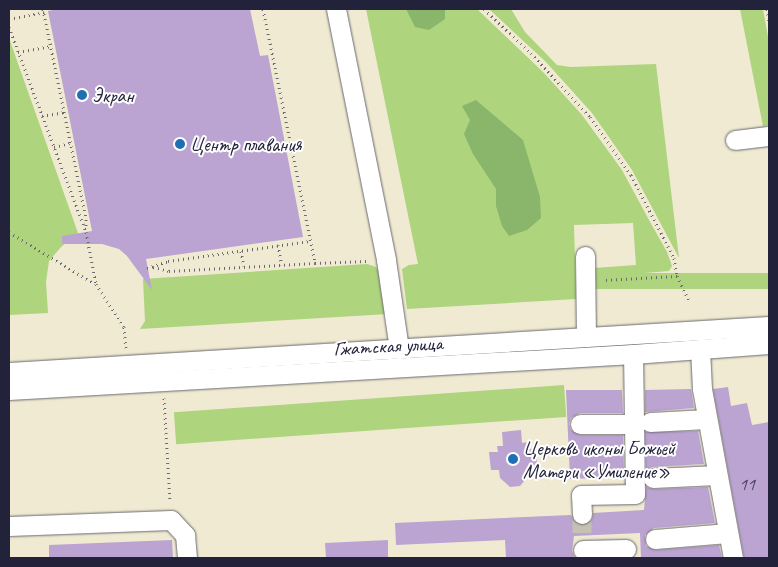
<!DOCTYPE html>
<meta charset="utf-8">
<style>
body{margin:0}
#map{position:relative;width:778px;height:567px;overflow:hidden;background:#efead1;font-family:Caveat,sans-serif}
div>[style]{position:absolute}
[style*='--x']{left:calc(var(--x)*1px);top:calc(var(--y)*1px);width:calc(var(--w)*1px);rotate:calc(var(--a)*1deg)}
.green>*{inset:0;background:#aed47d;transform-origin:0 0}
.forest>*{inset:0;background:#8ab66c}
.building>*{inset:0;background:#bba3d2}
.minor-tunnel>*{height:19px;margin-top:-9.5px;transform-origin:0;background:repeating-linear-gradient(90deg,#c6c2b3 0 19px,transparent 0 28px)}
.path>*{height:3px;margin-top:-1.5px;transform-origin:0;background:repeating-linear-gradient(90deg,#6a6870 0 1px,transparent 0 5px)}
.roads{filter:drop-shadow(0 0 1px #6a6870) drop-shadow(0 0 1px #6a6870)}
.minor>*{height:19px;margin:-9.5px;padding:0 9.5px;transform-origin:9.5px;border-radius:9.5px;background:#fff}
.dots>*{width:14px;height:14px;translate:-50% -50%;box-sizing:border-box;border:2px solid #fff;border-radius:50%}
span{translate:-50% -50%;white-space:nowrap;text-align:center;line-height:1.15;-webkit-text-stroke:4px #fff;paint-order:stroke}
.number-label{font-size:18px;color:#484261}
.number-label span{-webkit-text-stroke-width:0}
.poi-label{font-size:20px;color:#22223b}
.left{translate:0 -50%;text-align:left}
.street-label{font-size:20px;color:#22223b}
.frame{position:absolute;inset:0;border:10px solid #22223b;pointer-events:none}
</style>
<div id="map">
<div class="green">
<i style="clip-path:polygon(366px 9px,477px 9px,544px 73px,582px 115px,622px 170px,649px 220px,667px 252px,672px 266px,669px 271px,595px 277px,594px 268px,636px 265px,633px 223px,574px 225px,576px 299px,407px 309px,402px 269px,409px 265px,418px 264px)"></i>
<i style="clip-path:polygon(489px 9px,511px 9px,525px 32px,557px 65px,571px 67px,656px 64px,679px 258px,632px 170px,592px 113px,545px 61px)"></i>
<i style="clip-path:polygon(740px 9px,763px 9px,769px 43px,769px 125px,763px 126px)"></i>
<i style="clip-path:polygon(9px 38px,78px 233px,61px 247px,49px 261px,46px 282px,48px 313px,9px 315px)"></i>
<i style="clip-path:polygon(367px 264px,376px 267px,379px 271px,388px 314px,140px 329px,145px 321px,143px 279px)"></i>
<i style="left:769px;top:273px;width:16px;height:175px;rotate:90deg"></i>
<i style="left:564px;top:385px;width:32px;height:391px;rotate:86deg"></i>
</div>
<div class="forest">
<i style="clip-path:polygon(406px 9px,445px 9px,445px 19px,429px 30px,415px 27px)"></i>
<i style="clip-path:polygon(476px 100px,523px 140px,540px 197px,541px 218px,527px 230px,509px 236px,502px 226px,496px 206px,496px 189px,473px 154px,464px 134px,470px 120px,462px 106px)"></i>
</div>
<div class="building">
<i style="clip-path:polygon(57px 9px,250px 9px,260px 56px,268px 55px,303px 237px,146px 259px,152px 290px,127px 256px,119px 249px,102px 244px,62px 244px,62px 236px,92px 231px,48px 11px)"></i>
<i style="clip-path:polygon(728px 387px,731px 406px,747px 403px,752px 425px,769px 422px,769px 558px,744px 558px,713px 389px)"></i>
<i style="clip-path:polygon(691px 389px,694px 408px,645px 412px,645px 390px)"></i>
<i style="clip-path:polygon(566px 390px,622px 390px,623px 413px,580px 413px,571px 418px,569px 424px,571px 430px,580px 435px,623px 435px,624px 477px,570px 479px)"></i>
<i style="clip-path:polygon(521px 430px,522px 443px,528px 442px,529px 449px,536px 448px,537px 467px,530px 467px,530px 474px,520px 486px,510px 487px,500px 478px,499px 470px,491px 470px,489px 452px,498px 452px,497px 446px,503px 446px,502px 432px)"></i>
<i style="clip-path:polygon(698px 431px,704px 464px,652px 467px,646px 470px,645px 432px)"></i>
<i style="clip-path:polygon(646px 487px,654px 489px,708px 487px,715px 523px,654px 528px,645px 535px,646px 546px,656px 550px,719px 545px,722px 558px,641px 558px,640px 533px,574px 536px,572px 551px,575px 558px,506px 558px,505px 540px,396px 545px,395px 523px,571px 515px,576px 524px,583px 525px,592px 520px,593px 513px,644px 510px)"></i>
<i style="clip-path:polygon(172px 540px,173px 558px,49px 558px,49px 545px)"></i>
<i style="clip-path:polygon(388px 540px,388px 558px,326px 558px,325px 543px)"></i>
</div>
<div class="minor-tunnel">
<i style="--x:582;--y:514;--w:22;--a:90"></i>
</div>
<div class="path">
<i style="--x:43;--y:9;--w:214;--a:78.4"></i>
<i style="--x:86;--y:219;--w:10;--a:90"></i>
<i style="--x:263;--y:9;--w:259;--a:78.4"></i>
<i style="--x:315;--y:263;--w:52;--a:-2.2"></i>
<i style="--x:484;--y:9;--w:64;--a:43.1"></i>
<i style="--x:531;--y:53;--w:87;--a:47.3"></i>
<i style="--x:590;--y:117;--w:71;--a:54.7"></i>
<i style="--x:631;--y:175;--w:93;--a:62.6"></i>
<i style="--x:674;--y:258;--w:18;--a:81"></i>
<i style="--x:677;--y:276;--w:73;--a:176.9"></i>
<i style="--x:767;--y:9;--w:12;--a:81"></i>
<i style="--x:9;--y:19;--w:36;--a:-11"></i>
<i style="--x:9;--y:27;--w:219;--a:69.4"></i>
<i style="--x:86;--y:232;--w:53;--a:79.1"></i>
<i style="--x:96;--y:284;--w:51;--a:56.9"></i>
<i style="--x:124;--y:327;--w:21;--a:85"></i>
<i style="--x:18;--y:52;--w:34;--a:-10"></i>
<i style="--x:42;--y:116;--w:22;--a:-10"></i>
<i style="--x:54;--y:147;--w:16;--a:-14"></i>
<i style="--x:9;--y:232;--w:100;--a:31.2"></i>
<i style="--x:278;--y:245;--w:20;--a:79"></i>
<i style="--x:241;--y:251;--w:15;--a:79"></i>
<i style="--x:153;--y:267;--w:16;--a:14"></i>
<i style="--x:169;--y:271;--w:146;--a:-3.1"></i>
<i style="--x:147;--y:268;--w:22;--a:-18"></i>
<i style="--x:168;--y:261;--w:143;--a:-8"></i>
<i style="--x:677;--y:276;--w:28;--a:64"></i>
<i style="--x:164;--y:398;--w:103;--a:86.7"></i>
</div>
<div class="roads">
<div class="minor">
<i style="--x:336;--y:9;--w:256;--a:78.7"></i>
<i style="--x:386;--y:260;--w:90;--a:81.7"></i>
<i style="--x:735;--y:140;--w:34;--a:-7"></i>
<i style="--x:585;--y:256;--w:81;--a:89.3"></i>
<i style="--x:700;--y:349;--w:40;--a:87.1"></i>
<i style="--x:702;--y:389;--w:172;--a:79.6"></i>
<i style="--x:9;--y:372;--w:761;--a:-3.46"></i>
<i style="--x:9;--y:390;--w:625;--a:-3.3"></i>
<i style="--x:633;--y:354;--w:136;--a:-4.2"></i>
<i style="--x:650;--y:422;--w:57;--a:-3"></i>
<i style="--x:580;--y:424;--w:54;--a:0"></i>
<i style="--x:653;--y:478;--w:64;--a:-2.7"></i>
<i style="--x:582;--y:514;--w:19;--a:-93"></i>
<i style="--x:581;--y:495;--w:54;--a:-1.1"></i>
<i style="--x:635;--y:494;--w:140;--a:-90.8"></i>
<i style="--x:9;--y:526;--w:162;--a:-2.1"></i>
<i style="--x:171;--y:520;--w:21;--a:47"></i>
<i style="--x:185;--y:535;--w:23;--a:85"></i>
<i style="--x:655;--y:539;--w:73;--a:-4.7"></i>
<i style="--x:583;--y:550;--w:43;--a:-1.3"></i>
</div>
</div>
<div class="dots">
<i style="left:82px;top:95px;background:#1f6fb2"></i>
<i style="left:180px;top:144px;background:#1f6fb2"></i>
<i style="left:513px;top:459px;background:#1f6fb2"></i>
</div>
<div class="number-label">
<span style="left:747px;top:484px">11</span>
</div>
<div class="poi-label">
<span class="left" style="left:92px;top:95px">Экран</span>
<span class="left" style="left:190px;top:144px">Центр плавания</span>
<span class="left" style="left:523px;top:460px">Церковь иконы Божьей<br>Матери «Умиление»</span>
</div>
<div class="street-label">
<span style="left:388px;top:346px;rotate:-3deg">Гжатская улица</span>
</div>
<div class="frame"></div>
</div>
